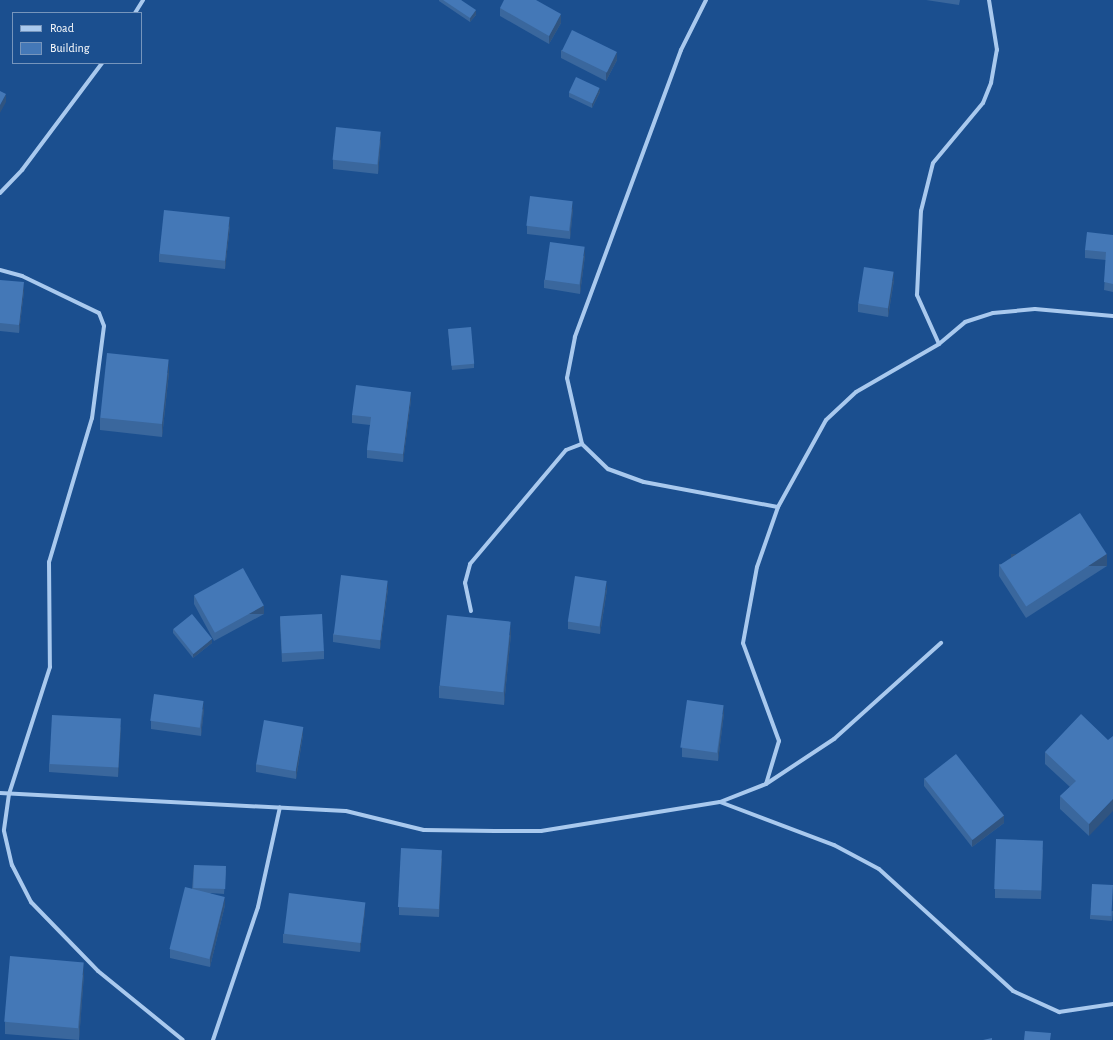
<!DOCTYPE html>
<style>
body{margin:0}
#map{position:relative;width:1113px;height:1040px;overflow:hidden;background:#1b4f8f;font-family:"Alegreya Sans",sans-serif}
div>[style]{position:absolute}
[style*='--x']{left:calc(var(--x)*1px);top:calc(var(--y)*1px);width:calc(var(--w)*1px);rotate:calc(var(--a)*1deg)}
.minor>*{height:4px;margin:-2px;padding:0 2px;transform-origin:2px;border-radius:2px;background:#a9c9ee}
.wall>*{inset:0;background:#3a679d}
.shaded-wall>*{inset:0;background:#305480;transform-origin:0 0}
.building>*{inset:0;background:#4478b7;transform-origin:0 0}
span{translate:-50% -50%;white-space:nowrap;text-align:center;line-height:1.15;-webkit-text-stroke:3px #1b4f8f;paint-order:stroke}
.legend{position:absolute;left:12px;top:12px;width:130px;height:52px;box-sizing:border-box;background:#1b4f8f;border:1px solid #7695bc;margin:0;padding:5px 7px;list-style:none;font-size:12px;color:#fff}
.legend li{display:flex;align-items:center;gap:8px;height:20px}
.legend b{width:20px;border:1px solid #7695bc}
</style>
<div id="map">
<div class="minor">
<i style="--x:706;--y:0;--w:56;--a:116.6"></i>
<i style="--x:681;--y:50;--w:306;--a:110.3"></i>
<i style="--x:575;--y:337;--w:42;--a:101"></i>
<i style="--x:567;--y:378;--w:68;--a:77.2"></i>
<i style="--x:582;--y:444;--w:36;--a:44"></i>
<i style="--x:608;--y:469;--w:38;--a:20"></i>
<i style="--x:644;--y:482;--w:136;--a:10.6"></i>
<i style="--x:135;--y:13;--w:15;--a:-58"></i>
<i style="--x:0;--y:193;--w:32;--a:-46"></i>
<i style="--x:22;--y:170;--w:134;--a:-53.2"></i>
<i style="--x:0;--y:270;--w:23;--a:15"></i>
<i style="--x:22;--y:276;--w:85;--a:25.7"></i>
<i style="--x:99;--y:313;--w:14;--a:69"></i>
<i style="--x:104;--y:326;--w:93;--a:97.4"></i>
<i style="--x:92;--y:418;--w:150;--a:106.6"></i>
<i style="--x:49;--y:562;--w:105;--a:89.5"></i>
<i style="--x:50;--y:667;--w:133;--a:107.9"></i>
<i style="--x:9;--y:794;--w:37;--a:98"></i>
<i style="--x:4;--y:831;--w:35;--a:77"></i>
<i style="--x:12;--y:865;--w:42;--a:62.8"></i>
<i style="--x:31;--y:902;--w:96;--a:45.8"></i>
<i style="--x:98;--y:971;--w:109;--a:39.1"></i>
<i style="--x:939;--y:344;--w:54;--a:-114.2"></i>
<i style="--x:917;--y:295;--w:84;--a:-87.3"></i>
<i style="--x:921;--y:211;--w:49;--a:-76"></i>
<i style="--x:933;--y:163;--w:78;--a:-50.2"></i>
<i style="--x:983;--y:103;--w:22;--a:-68"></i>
<i style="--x:991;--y:83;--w:34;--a:-80"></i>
<i style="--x:997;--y:50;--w:51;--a:-99.1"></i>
<i style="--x:471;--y:611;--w:29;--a:-102"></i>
<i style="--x:465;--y:583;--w:20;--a:-75"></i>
<i style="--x:470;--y:564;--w:149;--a:-49.9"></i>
<i style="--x:566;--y:450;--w:17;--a:-21"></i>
<i style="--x:766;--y:784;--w:45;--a:-73.2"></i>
<i style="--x:779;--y:741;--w:104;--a:-110.2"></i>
<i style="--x:743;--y:643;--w:77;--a:-79.6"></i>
<i style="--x:757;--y:567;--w:64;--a:-70.7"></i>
<i style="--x:778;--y:507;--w:99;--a:-61.1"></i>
<i style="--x:826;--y:420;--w:41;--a:-43"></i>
<i style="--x:856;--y:392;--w:96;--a:-30"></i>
<i style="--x:939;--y:344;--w:34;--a:-40"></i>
<i style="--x:965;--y:322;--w:29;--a:-18"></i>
<i style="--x:993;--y:313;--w:42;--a:-5.4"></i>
<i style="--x:1035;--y:309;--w:78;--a:5.1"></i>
<i style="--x:0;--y:793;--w:346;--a:3"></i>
<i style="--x:346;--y:811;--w:80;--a:13.7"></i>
<i style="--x:424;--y:830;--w:71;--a:0.8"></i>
<i style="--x:495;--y:831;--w:46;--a:0"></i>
<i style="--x:541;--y:831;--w:181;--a:-9.2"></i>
<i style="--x:720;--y:802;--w:122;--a:20.7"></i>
<i style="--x:834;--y:845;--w:51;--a:28.1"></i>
<i style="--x:879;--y:869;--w:181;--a:42.3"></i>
<i style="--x:1013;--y:991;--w:51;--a:24.5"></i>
<i style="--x:1059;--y:1012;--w:55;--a:-8.4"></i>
<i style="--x:720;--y:802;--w:49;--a:-21.4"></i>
<i style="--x:766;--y:784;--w:82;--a:-33.5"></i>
<i style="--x:834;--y:739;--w:144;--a:-41.9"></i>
<i style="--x:213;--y:1040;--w:140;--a:-71.3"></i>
<i style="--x:258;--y:907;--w:102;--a:-77.6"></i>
</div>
<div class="wall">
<i style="clip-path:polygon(439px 0,461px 0,476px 15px,470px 22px,439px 1px)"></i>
<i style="clip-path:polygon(926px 0,960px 0,959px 5px)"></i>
<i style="clip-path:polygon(500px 8px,561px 23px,549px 44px,500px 16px)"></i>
<i style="clip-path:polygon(561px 50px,617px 60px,606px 81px,561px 58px)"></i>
<i style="clip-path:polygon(600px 92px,592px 108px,569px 97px,569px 93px)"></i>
<i style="clip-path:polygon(381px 140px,378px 174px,333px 169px,333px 160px)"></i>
<i style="clip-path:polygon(573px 209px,570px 239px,527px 234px,527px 226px)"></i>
<i style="clip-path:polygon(230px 226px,225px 269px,159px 262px,159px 254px)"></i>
<i style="clip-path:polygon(1113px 235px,1113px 292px,1104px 290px,1106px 260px,1085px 258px,1085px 250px)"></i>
<i style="clip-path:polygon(585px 255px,580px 294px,544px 288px,544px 280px)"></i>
<i style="clip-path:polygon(0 280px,24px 291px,19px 333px,0 331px)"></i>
<i style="clip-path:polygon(894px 280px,888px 317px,858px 312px,858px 304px)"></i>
<i style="clip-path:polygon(448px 329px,474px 364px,474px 368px,452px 370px)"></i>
<i style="clip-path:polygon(169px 372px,162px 437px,100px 430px,100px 418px)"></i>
<i style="clip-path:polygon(411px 400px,403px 462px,367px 458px,367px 450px,370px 425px,352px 423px,352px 415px)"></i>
<i style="clip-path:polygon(999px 564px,1107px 566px,1026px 618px,999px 576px)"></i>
<i style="clip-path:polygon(388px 589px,380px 649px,333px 642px,333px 634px)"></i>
<i style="clip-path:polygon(607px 589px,600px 634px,568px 629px,568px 621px)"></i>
<i style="clip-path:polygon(194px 596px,264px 614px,214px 641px,194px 604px)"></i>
<i style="clip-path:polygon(280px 617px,324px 651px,324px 659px,282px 662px,280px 625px)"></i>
<i style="clip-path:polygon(173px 629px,212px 643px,193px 658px,173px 633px)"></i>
<i style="clip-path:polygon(511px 634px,504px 705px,439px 698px,439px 686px)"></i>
<i style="clip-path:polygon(204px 709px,201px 736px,151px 729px,151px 721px)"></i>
<i style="clip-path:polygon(724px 713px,718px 761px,682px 757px,682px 748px)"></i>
<i style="clip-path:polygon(121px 727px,118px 777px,49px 772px,49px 764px)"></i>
<i style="clip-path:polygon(303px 735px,296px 779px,256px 772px,256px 764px)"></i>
<i style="clip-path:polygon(1108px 740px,1089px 836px,1060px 809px,1060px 796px,1070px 787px,1045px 764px,1045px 752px)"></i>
<i style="clip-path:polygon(924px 778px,1004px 823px,972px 847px,924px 786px)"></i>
<i style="clip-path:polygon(1043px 849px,1041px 899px,995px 898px,995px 889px)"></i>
<i style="clip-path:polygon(442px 858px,439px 917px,399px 915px,399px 907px)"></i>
<i style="clip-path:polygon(194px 865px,226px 870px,224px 894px,210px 893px,225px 905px,210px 967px,170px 958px,170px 949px,192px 889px)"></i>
<i style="clip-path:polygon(365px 911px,360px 952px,283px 943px,283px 934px)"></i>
<i style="clip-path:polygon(1113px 911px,1112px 921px,1090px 919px,1090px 915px)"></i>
<i style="clip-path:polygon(84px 974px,79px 1040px,5px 1034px,5px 1022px)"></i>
</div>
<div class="shaded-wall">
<i style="clip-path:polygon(476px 10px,476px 15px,470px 22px,470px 18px)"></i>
<i style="clip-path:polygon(561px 14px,561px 23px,549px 44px,549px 36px)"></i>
<i style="clip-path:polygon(617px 52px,617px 60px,606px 81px,606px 73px)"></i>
<i style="clip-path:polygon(600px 88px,600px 92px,592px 108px,592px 103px)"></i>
<i style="clip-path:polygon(6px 94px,6px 102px,0 113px,0 105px)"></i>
<i style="clip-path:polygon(381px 132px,381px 140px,378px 174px,378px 165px)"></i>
<i style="clip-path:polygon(573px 201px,573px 209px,570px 239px,570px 231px)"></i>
<i style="clip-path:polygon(230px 217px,230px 226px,225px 269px,225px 261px)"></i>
<i style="clip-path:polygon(585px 247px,585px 255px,580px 294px,580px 285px)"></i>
<i style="clip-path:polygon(894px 272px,894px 280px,888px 317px,888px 309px)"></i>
<i style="clip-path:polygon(24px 282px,24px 291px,19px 333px,19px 325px)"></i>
<i style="clip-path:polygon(169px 360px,169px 372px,162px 437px,162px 425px)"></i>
<i style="clip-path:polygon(411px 392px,411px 400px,403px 462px,403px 454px)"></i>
<i style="left:1107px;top:554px;width:12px;height:96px;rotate:90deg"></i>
<i style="clip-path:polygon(388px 581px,388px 589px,380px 649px,380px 640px)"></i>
<i style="clip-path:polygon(607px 581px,607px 589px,600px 634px,600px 626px)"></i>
<i style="left:264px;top:606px;width:8px;height:57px;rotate:90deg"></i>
<i style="clip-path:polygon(511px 622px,511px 634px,504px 705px,504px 693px)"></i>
<i style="clip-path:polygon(212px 639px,212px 643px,193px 658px,193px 654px)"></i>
<i style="clip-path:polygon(204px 701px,204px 709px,201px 736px,201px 728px)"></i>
<i style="clip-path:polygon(724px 705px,724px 713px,718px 761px,718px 753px)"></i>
<i style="clip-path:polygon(121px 719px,121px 727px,118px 777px,118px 768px)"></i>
<i style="clip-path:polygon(303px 727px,303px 735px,296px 779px,296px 770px)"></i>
<i style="clip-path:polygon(1113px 799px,1113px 811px,1089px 836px,1089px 824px)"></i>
<i style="clip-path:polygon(1004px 815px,1004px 823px,972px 847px,972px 839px)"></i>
<i style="clip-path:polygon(442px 850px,442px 858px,439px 917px,439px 909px)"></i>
<i style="clip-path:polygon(225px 897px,225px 905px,210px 967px,210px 958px)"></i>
<i style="clip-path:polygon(365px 903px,365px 911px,360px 952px,360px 944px)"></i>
<i style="clip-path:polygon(84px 962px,84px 974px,79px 1040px,79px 1028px)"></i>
</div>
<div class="building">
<i style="clip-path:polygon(443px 0,461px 0,476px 10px,470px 18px)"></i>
<i style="clip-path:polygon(504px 0,536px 0,561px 14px,549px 36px,500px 8px)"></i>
<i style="left:572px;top:30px;width:50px;height:23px;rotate:26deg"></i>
<i style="left:576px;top:77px;width:26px;height:17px;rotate:25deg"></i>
<i style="clip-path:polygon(0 91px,6px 94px,0 105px)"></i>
<i style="left:336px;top:127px;width:45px;height:33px;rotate:6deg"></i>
<i style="left:530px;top:196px;width:43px;height:30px;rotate:7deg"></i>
<i style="left:164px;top:210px;width:66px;height:44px;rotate:6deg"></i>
<i style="clip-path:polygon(1087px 232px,1113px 235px,1113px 284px,1104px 282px,1106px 252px,1085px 250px)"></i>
<i style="left:550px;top:242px;width:35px;height:38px;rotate:8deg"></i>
<i style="left:864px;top:267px;width:30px;height:37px;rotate:9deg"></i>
<i style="clip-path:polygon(0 280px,24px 282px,19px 325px,0 323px)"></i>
<i style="left:471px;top:327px;width:37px;height:23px;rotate:85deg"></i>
<i style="left:107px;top:353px;width:62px;height:65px;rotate:6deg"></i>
<i style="clip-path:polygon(356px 385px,411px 392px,403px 454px,367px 450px,371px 417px,352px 415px)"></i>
<i style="left:1080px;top:513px;width:49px;height:96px;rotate:57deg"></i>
<i style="left:243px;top:568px;width:43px;height:56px;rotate:61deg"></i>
<i style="left:341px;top:575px;width:47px;height:60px;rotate:7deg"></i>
<i style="left:575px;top:576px;width:32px;height:46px;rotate:9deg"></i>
<i style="left:192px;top:614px;width:32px;height:24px;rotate:51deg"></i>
<i style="left:322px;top:614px;width:37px;height:42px;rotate:87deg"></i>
<i style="left:447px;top:615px;width:64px;height:71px;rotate:6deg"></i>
<i style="left:154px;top:694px;width:50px;height:27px;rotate:8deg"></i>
<i style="left:687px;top:700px;width:37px;height:48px;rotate:8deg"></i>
<i style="clip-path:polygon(1081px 714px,1108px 740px,1113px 736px,1113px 799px,1089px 824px,1060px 796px,1076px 781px,1045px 752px)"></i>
<i style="left:52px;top:715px;width:69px;height:49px;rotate:3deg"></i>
<i style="left:264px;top:720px;width:40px;height:45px;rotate:10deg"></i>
<i style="left:956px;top:754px;width:78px;height:40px;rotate:52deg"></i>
<i style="left:996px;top:839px;width:47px;height:50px;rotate:2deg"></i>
<i style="left:401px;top:848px;width:41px;height:59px;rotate:3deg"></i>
<i style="left:194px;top:865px;width:32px;height:23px;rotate:2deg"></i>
<i style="left:1092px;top:884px;width:21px;height:31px;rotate:3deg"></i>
<i style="left:185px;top:887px;width:41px;height:64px;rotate:14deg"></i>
<i style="left:289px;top:893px;width:77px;height:41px;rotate:7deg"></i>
<i style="left:10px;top:956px;width:74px;height:66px;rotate:5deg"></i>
<i style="clip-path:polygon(1025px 1031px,1051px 1033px,1050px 1040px,1024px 1040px)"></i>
<i style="clip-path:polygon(992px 1038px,992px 1040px,983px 1040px)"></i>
</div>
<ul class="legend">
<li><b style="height:5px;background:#a9c9ee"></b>Road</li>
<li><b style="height:11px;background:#4478b7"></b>Building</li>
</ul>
</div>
